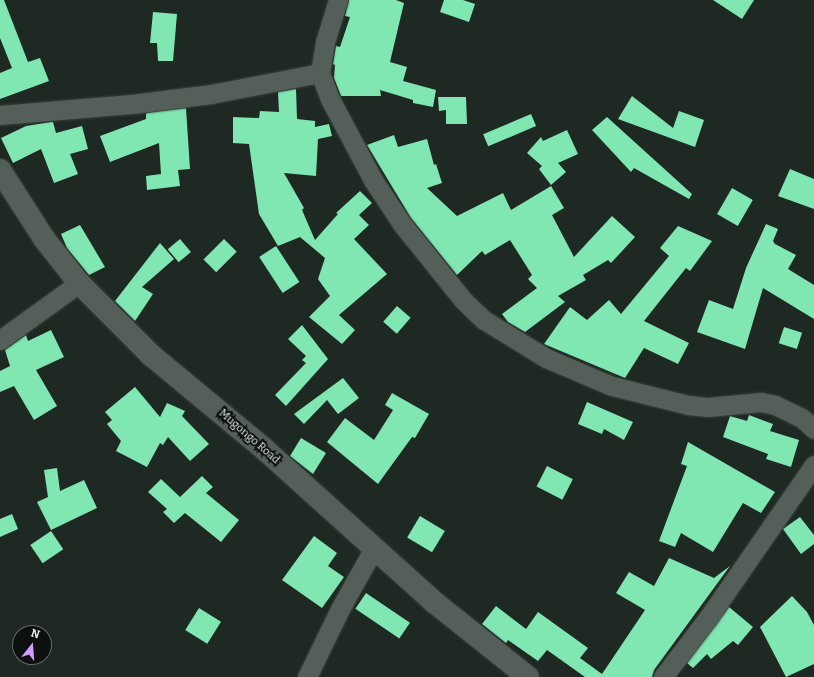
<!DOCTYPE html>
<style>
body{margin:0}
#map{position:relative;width:814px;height:677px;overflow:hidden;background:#1f2923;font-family:Bitter,serif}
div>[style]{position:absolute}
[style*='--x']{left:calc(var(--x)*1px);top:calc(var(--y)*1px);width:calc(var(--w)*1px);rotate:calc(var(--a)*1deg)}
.building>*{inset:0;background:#80e6b2;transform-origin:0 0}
.roads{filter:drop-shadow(0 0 1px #3a433e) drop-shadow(0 0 1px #3a433e)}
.minor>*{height:19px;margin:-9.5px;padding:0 9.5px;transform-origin:9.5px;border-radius:9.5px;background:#535f58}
.tertiary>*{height:22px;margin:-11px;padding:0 11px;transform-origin:11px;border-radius:11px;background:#535f58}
span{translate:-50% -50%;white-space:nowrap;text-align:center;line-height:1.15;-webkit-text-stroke:4px #0c100e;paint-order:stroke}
.street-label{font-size:11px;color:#ebf2ee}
.north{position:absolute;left:12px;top:625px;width:40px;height:40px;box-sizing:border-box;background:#0c100e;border:1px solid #656a68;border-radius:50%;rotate:17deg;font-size:11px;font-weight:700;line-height:16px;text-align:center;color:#ebf2ee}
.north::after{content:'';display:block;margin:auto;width:14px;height:18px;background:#d39cfc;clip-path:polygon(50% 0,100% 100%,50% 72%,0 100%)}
</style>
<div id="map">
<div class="building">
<i style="clip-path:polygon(0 0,4px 0,28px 62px,40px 58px,49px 81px,0 99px,0 73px,12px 68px,0 38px)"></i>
<i style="clip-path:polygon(349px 0,396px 0,404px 3px,390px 62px,407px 67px,403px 81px,436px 90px,433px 107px,413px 103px,413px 100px,380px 90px,381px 96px,341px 96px,334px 78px,335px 65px,333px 64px,336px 46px,340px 47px,350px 17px,345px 16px)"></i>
<i style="clip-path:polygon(444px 0,463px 0,475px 4px,469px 22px,440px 12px)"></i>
<i style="clip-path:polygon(713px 0,754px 0,742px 19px)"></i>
<i style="clip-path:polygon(153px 12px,177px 14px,173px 61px,158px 61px,157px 43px,150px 43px)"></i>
<i style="clip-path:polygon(296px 89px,297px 119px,315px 121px,315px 127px,329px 124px,332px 136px,318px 139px,316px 176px,284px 173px,304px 208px,302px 210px,315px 240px,338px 214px,336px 213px,360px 191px,372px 203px,359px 215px,369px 225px,354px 239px,387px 274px,339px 315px,355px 330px,342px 344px,309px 317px,330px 296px,318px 279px,325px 258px,300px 237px,278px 246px,259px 214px,249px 144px,233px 143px,233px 117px,259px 118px,260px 111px,279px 112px,278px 92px)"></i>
<i style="clip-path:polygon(632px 96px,673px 128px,679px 111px,704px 120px,695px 147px,618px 119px)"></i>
<i style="clip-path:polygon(438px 97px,466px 97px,467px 124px,446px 124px,446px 110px,439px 111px)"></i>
<i style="clip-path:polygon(186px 108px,190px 169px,178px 170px,180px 186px,147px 190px,146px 176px,161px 174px,159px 143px,110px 162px,100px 136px,146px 119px,146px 113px)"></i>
<i style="left:531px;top:114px;width:13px;height:52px;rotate:67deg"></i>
<i style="clip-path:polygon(607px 117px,692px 194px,689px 199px,634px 168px,631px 172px,592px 130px)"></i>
<i style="clip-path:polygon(51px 122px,53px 122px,56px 133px,82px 126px,88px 149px,70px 154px,78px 174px,54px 183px,41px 149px,13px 163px,1px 138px,26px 126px)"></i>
<i style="clip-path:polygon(567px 130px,578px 154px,558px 163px,566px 172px,551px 185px,539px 169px,542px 166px,527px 153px,541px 137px,543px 141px)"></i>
<i style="clip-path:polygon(394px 135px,398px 147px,427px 139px,434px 165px,436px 164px,442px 183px,427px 188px,457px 216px,503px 193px,511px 210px,551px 186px,564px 208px,552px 215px,574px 257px,612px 216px,635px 237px,611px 263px,608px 260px,583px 275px,586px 280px,558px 296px,565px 302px,525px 332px,508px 322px,502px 314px,537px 288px,528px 279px,532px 275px,510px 240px,485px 255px,482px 251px,457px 275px,411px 218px,367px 145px)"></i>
<i style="clip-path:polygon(790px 169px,814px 179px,814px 209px,778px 196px)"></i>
<i style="left:732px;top:188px;width:24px;height:30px;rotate:30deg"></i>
<i style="clip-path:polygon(766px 224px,778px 229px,773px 241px,775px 244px,796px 255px,788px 269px,814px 285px,814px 319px,763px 288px,745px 349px,697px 332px,709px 300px,733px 309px,746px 268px)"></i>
<i style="clip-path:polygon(80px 225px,105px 267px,89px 275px,67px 248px,61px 234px)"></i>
<i style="clip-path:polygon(678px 226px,712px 241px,690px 271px,686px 268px,644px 321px,689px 343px,678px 364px,644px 348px,625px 378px,544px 344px,570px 307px,587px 320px,609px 300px,621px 314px,669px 256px,660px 248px)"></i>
<i style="left:180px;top:239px;width:17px;height:16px;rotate:50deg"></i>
<i style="left:224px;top:239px;width:18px;height:29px;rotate:45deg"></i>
<i style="clip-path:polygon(160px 243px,174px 259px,142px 287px,153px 294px,135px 321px,115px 301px)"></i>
<i style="left:276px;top:246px;width:43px;height:20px;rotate:57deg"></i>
<i style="left:397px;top:306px;width:18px;height:21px;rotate:41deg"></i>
<i style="clip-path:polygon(302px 325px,328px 359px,286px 406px,275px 395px,306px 363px,302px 360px,306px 356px,288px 339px)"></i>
<i style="left:784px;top:327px;width:19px;height:17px;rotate:18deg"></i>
<i style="clip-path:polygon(51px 330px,64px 357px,36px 370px,57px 406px,34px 420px,14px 386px,0 392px,0 371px,10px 366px,5px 350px,26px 335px,28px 341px)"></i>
<i style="clip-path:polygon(343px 378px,359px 398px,338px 414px,327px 400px,304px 424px,294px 414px)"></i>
<i style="clip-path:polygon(135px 387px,160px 417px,167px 403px,185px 411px,182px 416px,209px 444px,190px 461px,168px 437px,163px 445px,160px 443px,147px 467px,116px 451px,121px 441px,107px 424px,112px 420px,105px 412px)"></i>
<i style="clip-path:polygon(392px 393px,429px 414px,415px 438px,412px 437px,378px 484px,327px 442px,345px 418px,374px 440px,393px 410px,385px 405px)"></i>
<i style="clip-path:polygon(587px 402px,633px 422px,624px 440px,604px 429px,602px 434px,578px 424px)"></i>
<i style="clip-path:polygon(749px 415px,773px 424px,770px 431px,799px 440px,791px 467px,766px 459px,768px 454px,723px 437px,730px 416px,747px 421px)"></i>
<i style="clip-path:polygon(301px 438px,326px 453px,313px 474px,290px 456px)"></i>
<i style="clip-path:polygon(688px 442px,775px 492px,761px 513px,743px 503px,713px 552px,681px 533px,675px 547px,659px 541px,687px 466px,681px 464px)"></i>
<i style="left:547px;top:466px;width:29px;height:23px;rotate:27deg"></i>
<i style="clip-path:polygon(57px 468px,60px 491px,84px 480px,97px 508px,51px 530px,37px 502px,48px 497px,44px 470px)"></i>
<i style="clip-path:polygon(202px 476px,213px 487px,206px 493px,239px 520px,221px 542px,185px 513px,174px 523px,163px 512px,167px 509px,148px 492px,161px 479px,180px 497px)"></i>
<i style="clip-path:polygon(12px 514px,18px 529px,0 537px,0 519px)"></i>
<i style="left:420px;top:516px;width:29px;height:25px;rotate:31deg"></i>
<i style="clip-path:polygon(800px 517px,814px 535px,814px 544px,801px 554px,783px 529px)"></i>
<i style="left:51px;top:531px;width:22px;height:25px;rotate:56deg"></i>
<i style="clip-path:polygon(314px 536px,337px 553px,328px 566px,344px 577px,322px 608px,282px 580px)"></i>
<i style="clip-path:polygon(669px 558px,714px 578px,730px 566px,654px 670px,652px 677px,585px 677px,547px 650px,538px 661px,508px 640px,506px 643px,482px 624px,496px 606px,526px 629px,538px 612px,588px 648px,580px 658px,602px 674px,645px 610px,616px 593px,629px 572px,654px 586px)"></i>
<i style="left:366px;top:593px;width:53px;height:19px;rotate:34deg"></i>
<i style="clip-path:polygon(792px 596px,807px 612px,814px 625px,814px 664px,786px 677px,760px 627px)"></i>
<i style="clip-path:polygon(729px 607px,753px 627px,738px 645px,733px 641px,711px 659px,707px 654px,693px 668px,687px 663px)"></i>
<i style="left:199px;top:608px;width:26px;height:26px;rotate:32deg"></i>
</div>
<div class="roads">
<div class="minor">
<i style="--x:338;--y:0;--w:44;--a:107.2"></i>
<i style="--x:325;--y:42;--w:31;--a:99"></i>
<i style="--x:320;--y:73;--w:28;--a:69"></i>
<i style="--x:330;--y:99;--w:92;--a:62"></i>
<i style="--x:373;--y:180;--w:53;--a:56.6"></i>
<i style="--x:402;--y:224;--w:97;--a:51.2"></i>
<i style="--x:463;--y:300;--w:29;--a:44"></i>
<i style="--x:484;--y:320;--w:73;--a:31.5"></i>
<i style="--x:546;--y:358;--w:72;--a:23"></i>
<i style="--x:612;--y:386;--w:78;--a:14"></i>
<i style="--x:688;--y:405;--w:20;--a:6"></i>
<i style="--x:708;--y:407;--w:53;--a:-5.4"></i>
<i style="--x:761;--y:402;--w:14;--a:12"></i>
<i style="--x:775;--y:405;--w:30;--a:26"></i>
<i style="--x:802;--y:418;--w:16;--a:43"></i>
<i style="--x:0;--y:115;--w:132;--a:-4.8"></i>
<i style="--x:132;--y:104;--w:80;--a:-7.2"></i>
<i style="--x:211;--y:94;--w:111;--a:-10.9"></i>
<i style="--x:0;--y:340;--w:97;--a:-35.8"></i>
<i style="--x:307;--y:677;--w:76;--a:-64.1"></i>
<i style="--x:340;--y:609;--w:70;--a:-60.9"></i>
<i style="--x:663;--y:677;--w:74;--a:-52.7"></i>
<i style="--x:708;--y:618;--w:186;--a:-55.3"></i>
</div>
<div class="tertiary">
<i style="--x:0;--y:170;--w:83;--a:57.3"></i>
<i style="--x:45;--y:240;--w:55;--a:51.7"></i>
<i style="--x:79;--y:283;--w:102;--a:45"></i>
<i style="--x:151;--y:355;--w:146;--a:39.7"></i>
<i style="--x:263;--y:448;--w:230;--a:42"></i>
<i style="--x:434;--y:602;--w:120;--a:38.6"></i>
</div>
</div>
<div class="street-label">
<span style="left:249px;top:437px;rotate:41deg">Mugongo Road</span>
</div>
<div class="north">N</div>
</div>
